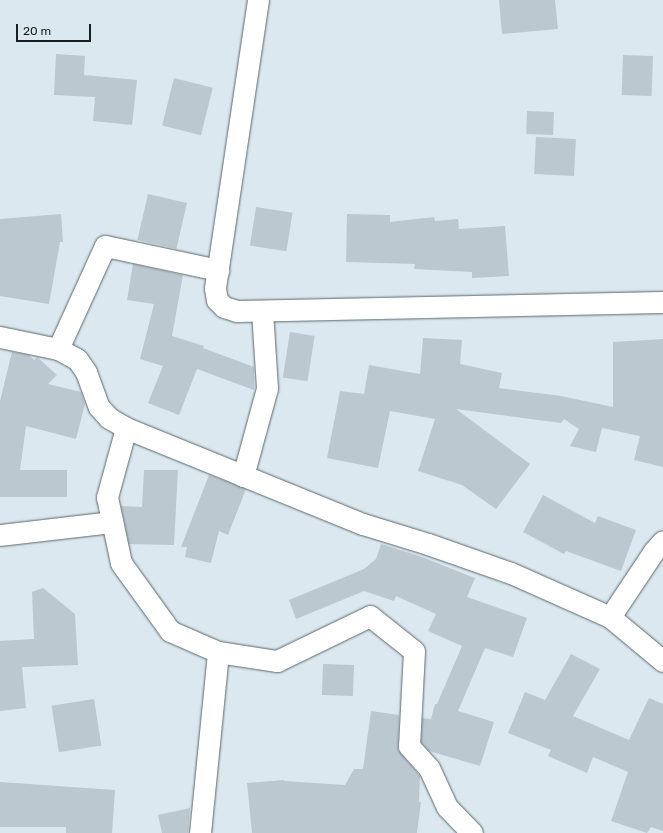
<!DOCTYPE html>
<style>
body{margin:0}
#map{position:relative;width:663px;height:833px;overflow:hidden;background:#dbe8ef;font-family:Rubik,sans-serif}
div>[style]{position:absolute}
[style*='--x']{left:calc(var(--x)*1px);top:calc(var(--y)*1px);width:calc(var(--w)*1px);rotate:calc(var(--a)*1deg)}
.building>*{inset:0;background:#bbc8cf;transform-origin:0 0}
.roads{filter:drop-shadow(0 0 1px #5c676d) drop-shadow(0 0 1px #5c676d)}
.street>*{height:21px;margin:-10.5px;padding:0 10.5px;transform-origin:10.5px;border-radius:10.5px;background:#fff}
span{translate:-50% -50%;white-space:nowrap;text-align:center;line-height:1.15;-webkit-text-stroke:4px #dbe8ef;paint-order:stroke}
.scale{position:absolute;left:16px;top:24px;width:75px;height:18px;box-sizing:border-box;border:2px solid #1a1f22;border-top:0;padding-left:5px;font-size:12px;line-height:14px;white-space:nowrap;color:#1a1f22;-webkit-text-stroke:3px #dbe8ef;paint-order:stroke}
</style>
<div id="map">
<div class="building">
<i style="clip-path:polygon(499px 0,555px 0,558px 29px,502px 34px)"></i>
<i style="clip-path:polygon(56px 54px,85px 56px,84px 75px,137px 80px,132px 125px,93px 121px,95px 97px,54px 95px)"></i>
<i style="left:623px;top:55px;width:30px;height:40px;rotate:2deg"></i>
<i style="left:174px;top:78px;width:40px;height:49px;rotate:14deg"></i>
<i style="left:527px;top:111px;width:27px;height:23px;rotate:2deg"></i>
<i style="left:536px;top:137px;width:40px;height:37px;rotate:3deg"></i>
<i style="left:148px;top:194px;width:40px;height:47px;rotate:13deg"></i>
<i style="left:256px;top:207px;width:37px;height:39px;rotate:9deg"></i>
<i style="clip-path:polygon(61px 214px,63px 242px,60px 242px,49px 304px,0 296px,0 219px)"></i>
<i style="clip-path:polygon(347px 214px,390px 215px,390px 222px,434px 217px,435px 221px,458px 219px,459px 229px,505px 226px,509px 276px,472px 278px,472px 272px,414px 269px,415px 264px,346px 262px)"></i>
<i style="clip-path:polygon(133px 264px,183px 275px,172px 336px,204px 346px,203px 348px,254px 367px,254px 390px,197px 369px,179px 415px,148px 403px,163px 366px,140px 359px,154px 304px,127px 300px)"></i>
<i style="left:290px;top:332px;width:25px;height:46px;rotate:9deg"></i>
<i style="clip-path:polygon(423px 338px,462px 340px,460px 364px,502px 373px,499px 388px,561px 396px,613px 407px,613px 342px,663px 339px,663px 467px,634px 460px,640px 436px,602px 428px,596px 452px,570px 446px,579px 429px,564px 419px,561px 423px,456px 409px,530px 464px,496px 509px,462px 485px,418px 471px,435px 419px,390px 411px,378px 468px,327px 458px,340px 391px,364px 394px,369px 365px,420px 374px)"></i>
<i style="clip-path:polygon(12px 352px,29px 355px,34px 360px,37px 357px,57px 375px,48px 384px,81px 392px,85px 404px,76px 439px,26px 426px,20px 470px,67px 470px,67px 497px,0 497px,0 401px)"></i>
<i style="clip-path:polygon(144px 470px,178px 470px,174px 545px,129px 544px,121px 506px,142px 507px)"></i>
<i style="clip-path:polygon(209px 475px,246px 489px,228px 535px,219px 531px,211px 563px,185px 557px,187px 547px,181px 547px)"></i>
<i style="clip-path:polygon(543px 495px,595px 523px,598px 516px,636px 530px,621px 571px,566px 551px,564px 554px,523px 532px)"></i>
<i style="clip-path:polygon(381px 544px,422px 557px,475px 578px,467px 597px,527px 618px,513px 657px,485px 648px,458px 711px,494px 722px,480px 766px,429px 751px,421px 742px,422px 718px,431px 719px,435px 704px,437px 704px,462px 646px,428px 631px,436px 614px,396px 596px,394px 601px,364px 591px,296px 619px,289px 600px,364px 569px,376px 559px)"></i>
<i style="clip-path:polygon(43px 588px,75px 614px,78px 665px,22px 667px,26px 708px,0 711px,0 641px,34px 639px,32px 592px)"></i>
<i style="clip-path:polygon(571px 654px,600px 669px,573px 716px,629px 740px,649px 698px,663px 704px,663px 831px,651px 827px,647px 833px,611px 821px,628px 772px,593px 757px,587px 773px,548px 756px,551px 750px,508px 733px,525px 692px,545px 700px)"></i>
<i style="left:323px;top:664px;width:31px;height:31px;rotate:2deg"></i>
<i style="left:94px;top:699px;width:47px;height:43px;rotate:81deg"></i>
<i style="clip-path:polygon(371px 711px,399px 715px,398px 750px,420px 776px,419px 802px,421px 802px,417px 833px,252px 833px,247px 783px,284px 780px,284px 781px,345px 785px,354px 769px,363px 769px)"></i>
<i style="clip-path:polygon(0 782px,115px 790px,112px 833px,66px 833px,66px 827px,0 827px)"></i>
<i style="clip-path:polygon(190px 808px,188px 833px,162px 833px,158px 815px)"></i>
</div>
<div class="roads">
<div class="street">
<i style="--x:258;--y:0;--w:291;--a:98.5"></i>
<i style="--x:215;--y:288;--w:12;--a:81"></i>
<i style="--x:217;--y:300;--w:10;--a:45"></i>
<i style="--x:224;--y:307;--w:14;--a:17"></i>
<i style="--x:237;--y:311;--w:426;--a:-1.2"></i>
<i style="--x:0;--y:337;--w:59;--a:11.7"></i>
<i style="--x:58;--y:349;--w:21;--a:28"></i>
<i style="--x:77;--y:359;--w:16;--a:55"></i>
<i style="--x:86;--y:372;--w:37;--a:70"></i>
<i style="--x:99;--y:407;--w:15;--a:48"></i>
<i style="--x:109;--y:418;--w:20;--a:30"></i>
<i style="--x:126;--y:428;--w:256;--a:22.1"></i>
<i style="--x:363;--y:524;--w:68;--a:17.1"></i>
<i style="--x:428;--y:544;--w:88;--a:19.3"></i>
<i style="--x:511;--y:573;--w:108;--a:24"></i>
<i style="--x:610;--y:617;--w:69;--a:39.7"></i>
<i style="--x:58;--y:349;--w:113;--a:-65.5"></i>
<i style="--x:105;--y:246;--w:116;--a:12"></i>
<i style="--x:126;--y:428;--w:72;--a:105.4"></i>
<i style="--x:107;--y:497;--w:67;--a:78"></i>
<i style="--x:121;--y:563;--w:84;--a:54.2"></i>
<i style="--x:170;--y:631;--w:52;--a:23.6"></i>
<i style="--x:218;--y:652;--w:60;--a:8.7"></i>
<i style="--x:277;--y:661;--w:103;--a:-25.8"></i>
<i style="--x:370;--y:616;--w:56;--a:38.5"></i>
<i style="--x:414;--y:651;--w:95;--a:93"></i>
<i style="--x:409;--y:746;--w:30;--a:48"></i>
<i style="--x:429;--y:768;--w:43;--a:65.2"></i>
<i style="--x:447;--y:807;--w:36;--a:46"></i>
<i style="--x:243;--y:476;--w:91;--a:-74.7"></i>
<i style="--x:267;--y:388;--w:77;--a:-93.7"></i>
<i style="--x:0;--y:535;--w:113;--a:-6.6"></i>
<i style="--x:610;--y:617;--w:79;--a:-56.3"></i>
<i style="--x:654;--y:551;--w:13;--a:-48"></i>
<i style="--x:200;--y:833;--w:182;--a:-84.3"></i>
</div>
</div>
<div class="scale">20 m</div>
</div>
